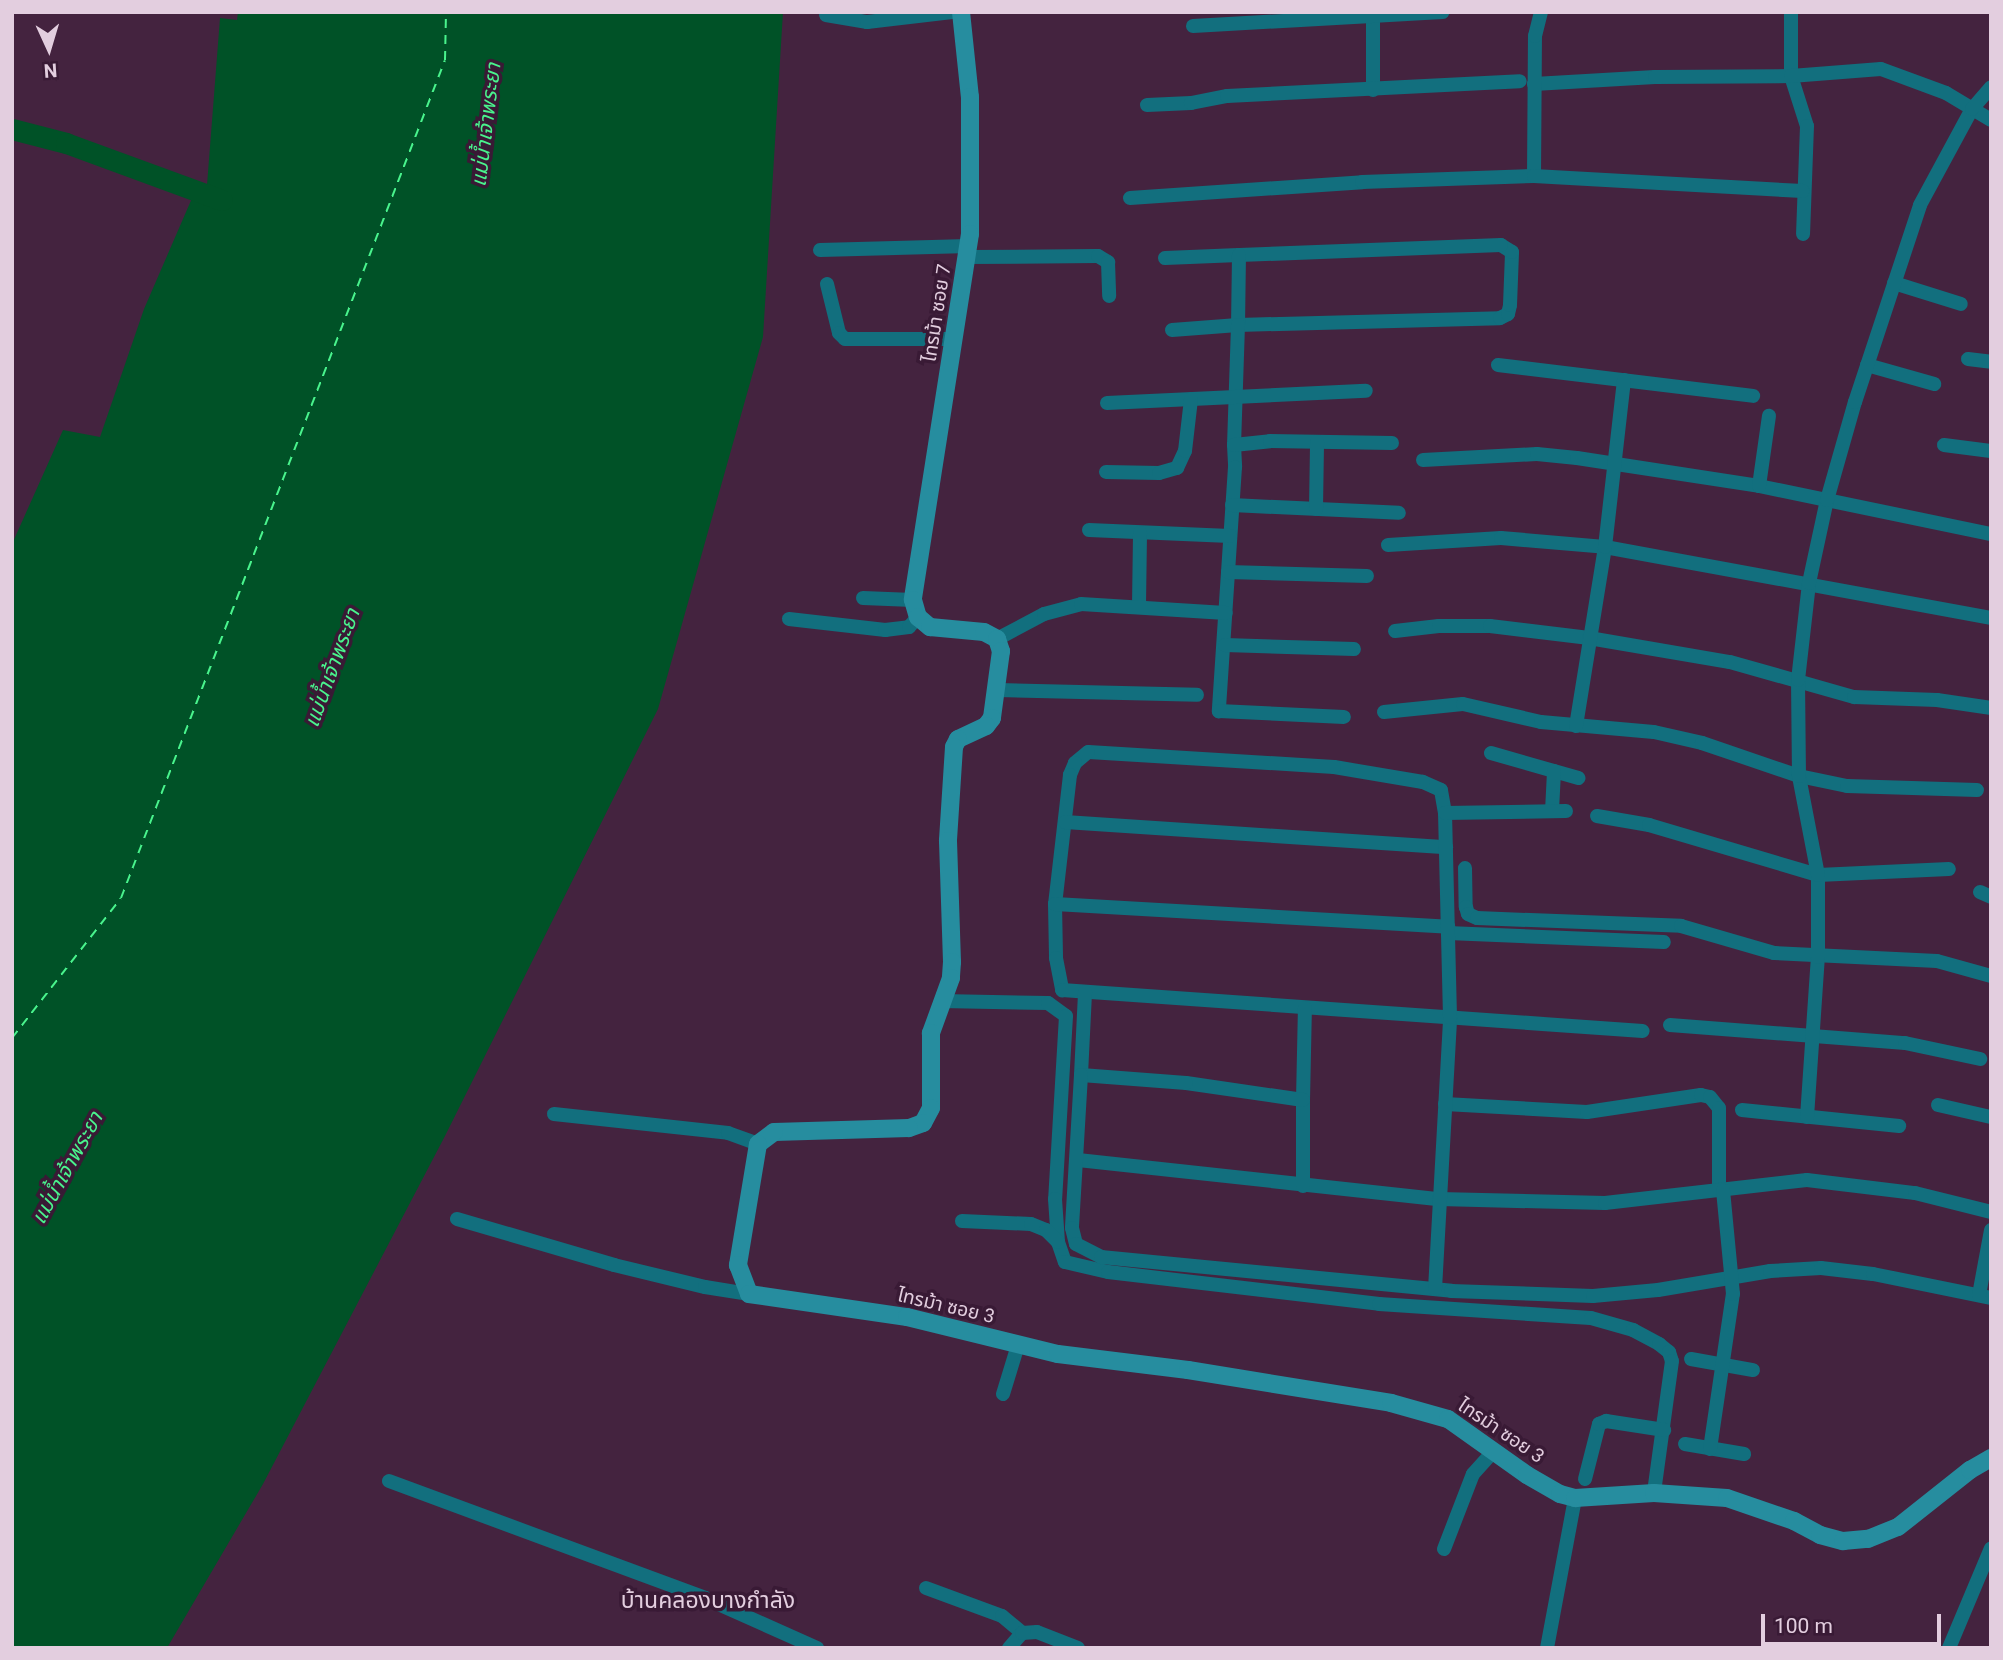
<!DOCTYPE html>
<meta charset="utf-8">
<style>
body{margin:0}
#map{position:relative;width:2003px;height:1660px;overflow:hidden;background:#44233f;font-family:Roboto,"Noto Sans Thai",sans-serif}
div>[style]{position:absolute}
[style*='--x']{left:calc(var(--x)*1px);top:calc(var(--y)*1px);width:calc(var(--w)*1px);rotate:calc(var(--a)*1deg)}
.water>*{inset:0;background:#005227}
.river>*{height:21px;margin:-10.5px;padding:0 10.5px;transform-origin:10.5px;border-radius:10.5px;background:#005227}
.ferry>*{height:2px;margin-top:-1px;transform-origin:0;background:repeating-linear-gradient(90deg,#49f48d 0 9px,transparent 0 16px)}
.street>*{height:14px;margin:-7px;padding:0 7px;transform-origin:7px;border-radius:7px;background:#126f7e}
.secondary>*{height:18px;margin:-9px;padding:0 9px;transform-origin:9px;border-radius:9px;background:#268d9f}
span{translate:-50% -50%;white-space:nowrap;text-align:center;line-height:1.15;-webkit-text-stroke:7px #391a35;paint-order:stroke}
.street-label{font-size:19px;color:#e3cedf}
.water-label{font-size:21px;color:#49f48d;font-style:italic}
.quarter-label{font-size:23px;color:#e3cedf}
.frame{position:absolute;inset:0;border:14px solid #e3cedf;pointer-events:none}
.north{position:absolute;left:14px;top:14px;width:70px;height:70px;-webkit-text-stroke:5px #391a35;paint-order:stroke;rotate:176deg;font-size:19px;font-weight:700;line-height:28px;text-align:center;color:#e3cedf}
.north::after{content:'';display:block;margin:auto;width:24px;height:32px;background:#e3cedf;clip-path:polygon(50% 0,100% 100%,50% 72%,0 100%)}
.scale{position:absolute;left:1761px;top:1614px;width:180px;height:32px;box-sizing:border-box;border:4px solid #e3cedf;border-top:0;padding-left:9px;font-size:21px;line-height:24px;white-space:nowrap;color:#e3cedf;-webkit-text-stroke:5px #391a35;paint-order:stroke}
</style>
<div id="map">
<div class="water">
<i style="clip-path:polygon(238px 12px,783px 12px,763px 337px,658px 709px,445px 1136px,263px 1484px,167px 1648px,12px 1648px,12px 544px,63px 430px,100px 437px,144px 309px,199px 182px,207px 185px,220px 18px,237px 20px)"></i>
</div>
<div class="river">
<i style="--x:12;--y:129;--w:56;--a:14.5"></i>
<i style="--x:66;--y:143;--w:166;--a:20.1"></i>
</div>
<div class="ferry">
<i style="--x:12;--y:1038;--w:177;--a:-52.1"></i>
<i style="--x:121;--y:898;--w:898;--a:-68.86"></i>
<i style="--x:445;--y:60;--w:48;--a:-88.8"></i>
</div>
<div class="street">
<i style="--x:1373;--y:12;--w:78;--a:90"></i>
<i style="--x:1791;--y:12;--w:64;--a:90"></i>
<i style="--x:1791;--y:76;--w:52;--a:72.3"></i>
<i style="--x:1807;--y:126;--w:108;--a:92.1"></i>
<i style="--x:826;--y:15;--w:42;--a:9.7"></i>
<i style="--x:867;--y:22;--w:88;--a:-6.6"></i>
<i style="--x:1193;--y:26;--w:250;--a:-3.2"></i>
<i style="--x:1534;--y:84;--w:121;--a:-3.3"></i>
<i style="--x:1655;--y:77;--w:136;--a:-0.4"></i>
<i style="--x:1791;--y:76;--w:90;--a:-4.4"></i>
<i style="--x:1881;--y:69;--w:69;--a:20.3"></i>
<i style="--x:1946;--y:93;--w:52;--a:31"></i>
<i style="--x:1147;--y:105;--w:44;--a:-2.6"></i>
<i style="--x:1191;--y:103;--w:37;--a:-11"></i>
<i style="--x:1227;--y:96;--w:293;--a:-2.9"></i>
<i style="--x:1534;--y:176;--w:140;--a:-89.6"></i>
<i style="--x:1535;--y:36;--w:25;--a:-76"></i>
<i style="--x:1130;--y:198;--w:233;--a:-3.9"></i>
<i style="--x:1362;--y:182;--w:172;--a:-2"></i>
<i style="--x:1534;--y:176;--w:269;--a:3.2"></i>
<i style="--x:820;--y:250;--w:149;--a:-1.5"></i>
<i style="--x:967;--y:257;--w:131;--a:-0.4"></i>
<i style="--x:1098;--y:256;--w:12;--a:31"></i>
<i style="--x:1108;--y:262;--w:34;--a:88"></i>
<i style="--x:1165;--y:258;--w:74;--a:-2.3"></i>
<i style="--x:1894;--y:283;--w:70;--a:17.4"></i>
<i style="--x:827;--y:284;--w:50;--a:76.2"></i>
<i style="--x:839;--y:333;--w:8;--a:45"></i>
<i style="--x:845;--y:339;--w:109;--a:0"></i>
<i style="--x:1172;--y:330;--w:66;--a:-4.3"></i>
<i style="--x:1238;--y:325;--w:262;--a:-1.5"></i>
<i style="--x:1500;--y:318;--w:9;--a:-27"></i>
<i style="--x:1508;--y:314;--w:9;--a:-77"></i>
<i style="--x:1510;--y:305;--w:53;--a:-87.8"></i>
<i style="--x:1512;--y:252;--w:13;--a:-148"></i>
<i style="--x:1501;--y:245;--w:262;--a:177.8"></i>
<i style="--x:1239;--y:255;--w:70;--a:90.8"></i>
<i style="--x:1238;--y:325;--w:120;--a:91.9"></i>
<i style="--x:1234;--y:445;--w:22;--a:87"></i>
<i style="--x:1235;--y:467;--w:245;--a:93.8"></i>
<i style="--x:1219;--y:711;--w:125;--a:2.7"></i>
<i style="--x:1968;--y:359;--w:23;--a:7"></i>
<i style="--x:1498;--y:365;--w:257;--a:6.9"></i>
<i style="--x:1867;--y:365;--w:70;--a:15.8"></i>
<i style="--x:1107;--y:403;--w:259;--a:-2.7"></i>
<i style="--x:1234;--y:445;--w:36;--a:-6"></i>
<i style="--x:1270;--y:441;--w:122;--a:0.9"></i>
<i style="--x:1944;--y:445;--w:47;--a:7.3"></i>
<i style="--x:1423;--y:460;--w:114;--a:-3"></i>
<i style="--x:1537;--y:454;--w:40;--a:5.7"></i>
<i style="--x:1577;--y:458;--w:184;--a:8.7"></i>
<i style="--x:1759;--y:486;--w:237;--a:11.7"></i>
<i style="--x:1106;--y:472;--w:53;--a:1.1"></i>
<i style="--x:1159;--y:473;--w:19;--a:-16"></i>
<i style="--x:1177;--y:468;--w:19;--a:-65"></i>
<i style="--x:1185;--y:451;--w:52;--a:-83.4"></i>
<i style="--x:1759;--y:486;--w:71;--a:-81.9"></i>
<i style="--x:1232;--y:505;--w:167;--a:2.7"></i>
<i style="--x:1316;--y:509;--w:67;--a:-89.1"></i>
<i style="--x:1089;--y:530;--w:141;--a:2.4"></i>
<i style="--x:1388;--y:545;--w:113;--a:-3.5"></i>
<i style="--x:1501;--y:538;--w:104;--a:4.9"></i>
<i style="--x:1605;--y:547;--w:392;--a:10.4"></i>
<i style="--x:1228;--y:572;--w:139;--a:1.6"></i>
<i style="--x:863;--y:598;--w:50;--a:2.3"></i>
<i style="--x:1139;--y:606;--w:73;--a:-89.2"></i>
<i style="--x:789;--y:619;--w:97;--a:6.5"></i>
<i style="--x:885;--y:630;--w:24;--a:-7"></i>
<i style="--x:909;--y:627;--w:13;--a:-48"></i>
<i style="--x:1395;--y:631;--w:44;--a:-6.5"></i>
<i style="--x:1439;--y:626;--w:51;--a:0"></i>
<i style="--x:1490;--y:626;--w:100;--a:6.9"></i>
<i style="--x:1589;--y:638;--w:143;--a:9.7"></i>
<i style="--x:1730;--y:662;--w:129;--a:15.8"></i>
<i style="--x:1854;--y:697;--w:83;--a:2.1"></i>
<i style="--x:1937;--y:700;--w:55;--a:8.4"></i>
<i style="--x:997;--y:639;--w:53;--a:-28"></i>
<i style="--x:1044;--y:614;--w:38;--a:-15"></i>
<i style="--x:1081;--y:604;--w:145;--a:3.6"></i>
<i style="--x:1225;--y:645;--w:129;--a:1.8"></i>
<i style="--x:998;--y:690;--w:199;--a:1.4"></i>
<i style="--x:1384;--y:712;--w:79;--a:-5.8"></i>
<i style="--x:1463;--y:704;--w:80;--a:13"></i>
<i style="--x:1541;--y:722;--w:113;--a:5.1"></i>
<i style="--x:1654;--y:732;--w:49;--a:12.9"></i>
<i style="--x:1702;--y:743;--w:102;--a:18.8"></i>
<i style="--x:1799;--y:776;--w:49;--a:11.8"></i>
<i style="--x:1847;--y:786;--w:130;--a:1.8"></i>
<i style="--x:1576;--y:726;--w:181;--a:-80.8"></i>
<i style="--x:1605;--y:547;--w:168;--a:-83.5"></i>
<i style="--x:1491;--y:753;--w:91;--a:16"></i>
<i style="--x:1552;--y:811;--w:40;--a:-87.1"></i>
<i style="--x:1445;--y:813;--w:23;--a:-100"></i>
<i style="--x:1441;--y:790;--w:20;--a:-156"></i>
<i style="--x:1423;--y:782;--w:90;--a:-170.4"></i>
<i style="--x:1334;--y:767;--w:246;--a:-176.5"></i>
<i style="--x:1088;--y:752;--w:17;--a:140"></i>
<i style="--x:1075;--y:763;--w:13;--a:113"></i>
<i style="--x:1070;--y:775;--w:130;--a:96.6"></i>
<i style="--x:1055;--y:904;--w:54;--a:88.9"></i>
<i style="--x:1056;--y:958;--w:33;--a:79"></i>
<i style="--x:1062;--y:990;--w:582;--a:4.04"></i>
<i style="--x:1597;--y:816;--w:53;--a:9.8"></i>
<i style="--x:1649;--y:825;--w:176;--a:16.5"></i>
<i style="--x:1818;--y:875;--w:131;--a:-2.6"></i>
<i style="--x:1065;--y:822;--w:382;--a:3.8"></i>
<i style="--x:1465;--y:868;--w:39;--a:89"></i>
<i style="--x:1466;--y:907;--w:7;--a:74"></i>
<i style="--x:1468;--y:914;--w:10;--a:24"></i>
<i style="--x:1477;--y:918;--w:204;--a:2.2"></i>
<i style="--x:1681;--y:926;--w:97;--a:16.2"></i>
<i style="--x:1774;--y:953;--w:163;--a:2.8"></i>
<i style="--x:1937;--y:961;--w:56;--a:15.5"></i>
<i style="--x:1980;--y:892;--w:12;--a:24"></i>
<i style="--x:1055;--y:904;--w:394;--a:3.3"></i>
<i style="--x:1448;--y:933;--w:216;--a:2.4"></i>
<i style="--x:941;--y:1001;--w:107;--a:1.1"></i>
<i style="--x:1048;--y:1003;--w:22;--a:36"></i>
<i style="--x:1066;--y:1016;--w:183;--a:93.4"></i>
<i style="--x:1055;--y:1199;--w:43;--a:86"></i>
<i style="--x:1058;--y:1242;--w:21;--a:71"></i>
<i style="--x:1065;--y:1262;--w:44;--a:13.1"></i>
<i style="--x:1108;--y:1272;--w:273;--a:6.7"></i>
<i style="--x:1379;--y:1304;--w:212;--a:3.8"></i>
<i style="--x:1591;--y:1318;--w:44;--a:15.9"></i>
<i style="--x:1633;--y:1330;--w:30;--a:28"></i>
<i style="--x:1659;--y:1344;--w:13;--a:39"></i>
<i style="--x:1669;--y:1352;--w:9;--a:72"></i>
<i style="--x:1672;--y:1361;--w:133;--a:97.8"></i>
<i style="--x:1670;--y:1025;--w:236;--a:4.4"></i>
<i style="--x:1905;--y:1043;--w:77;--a:12"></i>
<i style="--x:1081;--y:1075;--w:83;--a:-87.2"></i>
<i style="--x:1303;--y:1100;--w:92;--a:-88.8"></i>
<i style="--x:1445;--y:1104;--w:142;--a:3.2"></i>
<i style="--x:1587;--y:1112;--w:115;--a:-8.5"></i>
<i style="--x:1701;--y:1095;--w:9;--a:13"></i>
<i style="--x:1710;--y:1097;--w:14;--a:51"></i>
<i style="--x:1719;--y:1108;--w:82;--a:90"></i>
<i style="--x:1938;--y:1105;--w:54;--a:12.8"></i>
<i style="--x:1742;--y:1110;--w:158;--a:5.8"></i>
<i style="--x:554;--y:1114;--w:175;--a:6.2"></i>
<i style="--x:728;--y:1133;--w:32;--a:20"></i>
<i style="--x:1807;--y:1117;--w:160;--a:-86.1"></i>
<i style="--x:1818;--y:957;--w:82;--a:-90"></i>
<i style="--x:1818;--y:875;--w:101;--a:-100.9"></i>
<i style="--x:1799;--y:776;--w:96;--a:-90.6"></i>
<i style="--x:1798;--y:680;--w:98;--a:-83.5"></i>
<i style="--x:1809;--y:583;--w:85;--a:-77.8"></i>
<i style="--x:1827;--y:500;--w:102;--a:-74.1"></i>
<i style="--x:1855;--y:402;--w:207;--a:-71.7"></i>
<i style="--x:1920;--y:205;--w:109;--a:-61.6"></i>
<i style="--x:1972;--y:109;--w:29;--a:-49"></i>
<i style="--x:1078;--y:1160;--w:363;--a:6.2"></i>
<i style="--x:1439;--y:1199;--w:166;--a:1.4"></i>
<i style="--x:1605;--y:1203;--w:203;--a:-6.5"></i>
<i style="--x:1807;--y:1180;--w:109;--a:6.9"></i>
<i style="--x:1915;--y:1193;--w:78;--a:14"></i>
<i style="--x:1303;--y:1186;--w:86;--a:-90"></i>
<i style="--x:1303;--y:1100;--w:118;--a:-171.7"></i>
<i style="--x:1186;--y:1083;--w:105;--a:-175.6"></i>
<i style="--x:1081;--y:1075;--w:153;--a:93.4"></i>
<i style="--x:1072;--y:1228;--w:16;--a:76"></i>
<i style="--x:1076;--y:1244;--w:28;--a:27"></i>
<i style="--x:1101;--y:1257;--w:352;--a:5.5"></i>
<i style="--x:1451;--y:1291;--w:142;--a:2"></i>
<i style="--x:1593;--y:1296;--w:65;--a:-5.3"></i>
<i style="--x:1658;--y:1290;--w:114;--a:-9.6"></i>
<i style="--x:1770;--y:1271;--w:51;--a:-3.4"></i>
<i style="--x:1821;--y:1268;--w:52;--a:6.6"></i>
<i style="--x:1873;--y:1274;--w:120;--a:11.5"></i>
<i style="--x:457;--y:1219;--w:164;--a:16.3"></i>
<i style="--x:614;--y:1265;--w:94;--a:13.6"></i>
<i style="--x:705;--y:1287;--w:45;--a:9"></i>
<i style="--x:962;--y:1221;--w:69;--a:2.5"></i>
<i style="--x:1031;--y:1224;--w:16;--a:22"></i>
<i style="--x:1046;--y:1230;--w:17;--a:45"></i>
<i style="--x:1435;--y:1289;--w:272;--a:-86.8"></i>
<i style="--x:1450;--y:1017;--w:204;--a:-91.4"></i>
<i style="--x:1445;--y:813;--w:121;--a:-0.9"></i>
<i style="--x:1979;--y:1295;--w:66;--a:-79.5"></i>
<i style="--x:1691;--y:1359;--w:63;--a:10.1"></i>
<i style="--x:1003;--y:1394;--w:51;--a:-73"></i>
<i style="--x:1685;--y:1444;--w:60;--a:9.6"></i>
<i style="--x:1710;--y:1449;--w:157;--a:-81.6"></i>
<i style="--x:1733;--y:1294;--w:104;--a:-95.5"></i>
<i style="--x:1585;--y:1479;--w:57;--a:-75.7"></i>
<i style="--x:1599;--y:1424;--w:8;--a:-23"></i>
<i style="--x:1606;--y:1421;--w:59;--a:8.8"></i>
<i style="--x:389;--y:1481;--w:337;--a:20.3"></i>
<i style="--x:705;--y:1598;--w:123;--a:24.1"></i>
<i style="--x:1444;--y:1549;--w:80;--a:-68.9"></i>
<i style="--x:1473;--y:1474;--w:31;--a:-48"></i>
<i style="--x:926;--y:1588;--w:81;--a:20.2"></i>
<i style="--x:1002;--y:1616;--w:26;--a:40"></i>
<i style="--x:1009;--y:1648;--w:20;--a:-49"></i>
<i style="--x:1022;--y:1633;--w:15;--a:-4"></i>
<i style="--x:1037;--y:1632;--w:44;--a:21.3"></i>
<i style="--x:1547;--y:1648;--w:153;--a:-79.4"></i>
<i style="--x:1949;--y:1648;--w:108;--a:-67.2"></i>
</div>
<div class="secondary">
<i style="--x:961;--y:12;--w:85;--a:84"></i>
<i style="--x:970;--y:97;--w:137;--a:90"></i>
<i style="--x:970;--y:234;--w:370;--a:98.9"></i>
<i style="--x:913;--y:600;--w:18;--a:74"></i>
<i style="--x:918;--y:617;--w:16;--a:40"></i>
<i style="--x:930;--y:627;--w:54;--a:5.3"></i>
<i style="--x:984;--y:632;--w:15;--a:28"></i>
<i style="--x:997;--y:639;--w:13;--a:72"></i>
<i style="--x:1001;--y:651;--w:68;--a:97.7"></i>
<i style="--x:992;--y:718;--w:10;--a:127"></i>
<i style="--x:986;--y:726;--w:31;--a:155"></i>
<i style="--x:958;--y:739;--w:9;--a:117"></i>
<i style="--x:954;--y:747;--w:94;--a:93.7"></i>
<i style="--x:948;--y:841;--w:121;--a:88.1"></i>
<i style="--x:952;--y:962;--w:16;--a:94"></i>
<i style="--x:951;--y:978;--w:59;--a:110"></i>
<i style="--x:931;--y:1033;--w:75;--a:90"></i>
<i style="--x:931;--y:1108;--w:17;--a:118"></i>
<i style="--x:923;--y:1123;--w:15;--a:160"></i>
<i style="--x:909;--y:1128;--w:135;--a:178.3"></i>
<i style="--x:774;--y:1132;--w:20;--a:143"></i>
<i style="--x:758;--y:1144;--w:123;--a:99.4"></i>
<i style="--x:738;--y:1265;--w:31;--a:69"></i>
<i style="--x:749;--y:1294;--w:160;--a:8.3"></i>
<i style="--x:907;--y:1317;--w:155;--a:13.8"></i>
<i style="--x:1058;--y:1354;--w:131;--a:7"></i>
<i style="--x:1188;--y:1370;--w:206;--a:9.2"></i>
<i style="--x:1391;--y:1403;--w:59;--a:15.7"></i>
<i style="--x:1448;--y:1419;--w:97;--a:35.3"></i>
<i style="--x:1527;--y:1475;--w:38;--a:30"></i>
<i style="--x:1560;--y:1494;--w:16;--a:15"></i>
<i style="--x:1575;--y:1498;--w:79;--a:-3.6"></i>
<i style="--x:1654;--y:1493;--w:73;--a:3.9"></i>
<i style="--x:1727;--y:1498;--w:71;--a:18.9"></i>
<i style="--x:1794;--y:1521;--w:30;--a:28"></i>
<i style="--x:1820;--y:1535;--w:24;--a:15"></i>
<i style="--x:1843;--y:1541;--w:25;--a:-5"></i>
<i style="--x:1868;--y:1539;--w:32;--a:-22"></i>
<i style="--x:1898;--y:1527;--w:92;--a:-38.4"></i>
<i style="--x:1970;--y:1470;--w:24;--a:-30"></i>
</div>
<div class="street-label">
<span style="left:937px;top:313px;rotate:-81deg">ไทรม้า ซอย 7</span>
<span style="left:946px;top:1306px;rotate:13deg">ไทรม้า ซอย 3</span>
<span style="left:1501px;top:1431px;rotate:34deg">ไทรม้า ซอย 3</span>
</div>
<div class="water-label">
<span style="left:486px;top:125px;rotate:-83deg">แม่น้ำเจ้าพระยา</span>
<span style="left:332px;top:668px;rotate:-70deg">แม่น้ำเจ้าพระยา</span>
<span style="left:67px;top:1168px;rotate:-61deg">แม่น้ำเจ้าพระยา</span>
</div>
<div class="quarter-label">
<span style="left:708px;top:1601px">บ้านคลองบางกำลัง</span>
</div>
<div class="frame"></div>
<div class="north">N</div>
<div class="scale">100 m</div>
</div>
